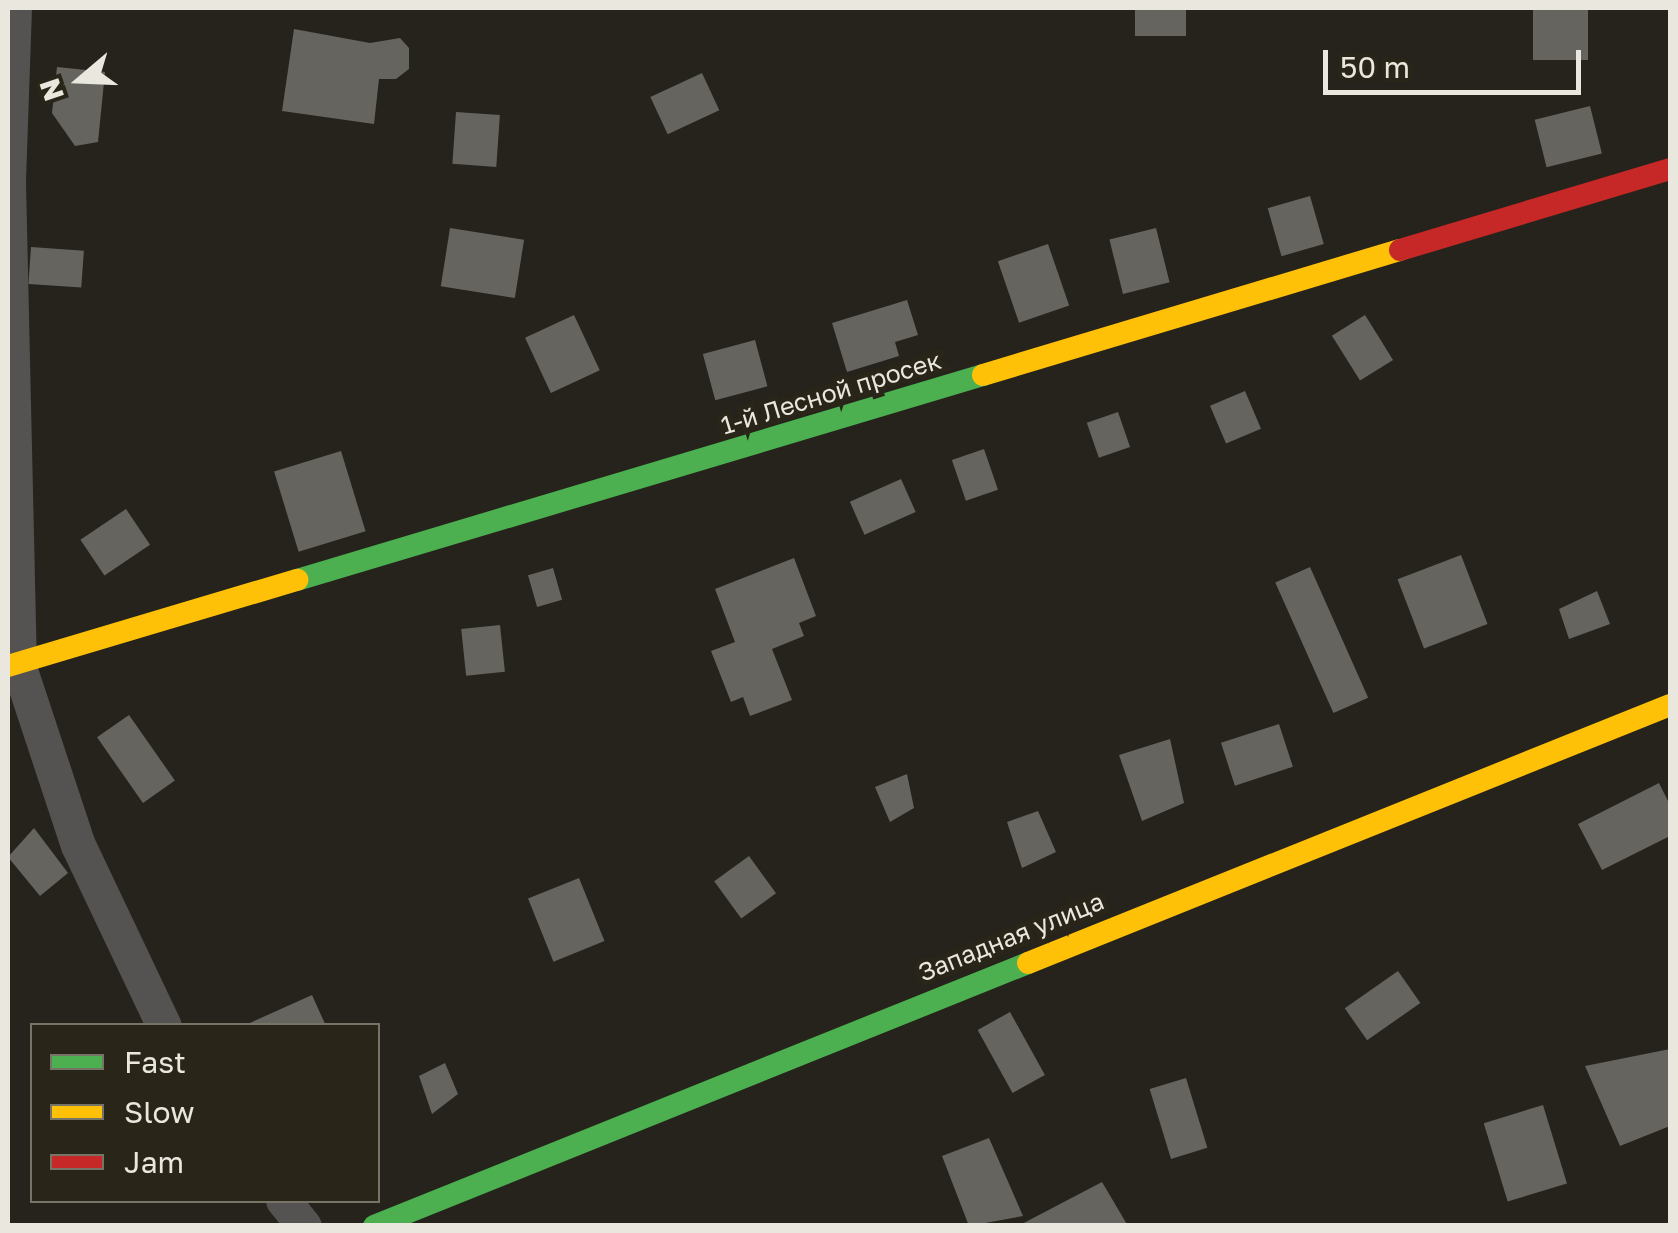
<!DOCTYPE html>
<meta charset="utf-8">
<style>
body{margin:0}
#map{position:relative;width:1678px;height:1233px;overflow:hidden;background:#25231c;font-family:"Golos Text",sans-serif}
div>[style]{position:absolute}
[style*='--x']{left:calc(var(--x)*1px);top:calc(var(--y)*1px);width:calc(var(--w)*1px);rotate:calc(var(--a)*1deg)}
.building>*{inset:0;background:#65645e;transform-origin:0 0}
.street>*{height:35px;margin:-17.5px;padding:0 17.5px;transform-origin:17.5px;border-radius:17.5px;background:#545351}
.fast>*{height:22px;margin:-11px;padding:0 11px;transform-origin:11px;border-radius:11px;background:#4caf50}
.slow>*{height:22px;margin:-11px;padding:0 11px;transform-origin:11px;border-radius:11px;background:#ffc107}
.jam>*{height:22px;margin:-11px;padding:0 11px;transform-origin:11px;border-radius:11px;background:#c62828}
span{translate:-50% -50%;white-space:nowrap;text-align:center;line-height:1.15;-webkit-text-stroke:10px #292518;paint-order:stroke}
.street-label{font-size:25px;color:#e9e7de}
.frame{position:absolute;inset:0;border:10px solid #e9e7de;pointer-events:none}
.legend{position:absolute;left:30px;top:1023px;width:350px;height:180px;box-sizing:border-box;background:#292518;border:2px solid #767367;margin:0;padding:12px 18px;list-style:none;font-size:30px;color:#e9e7de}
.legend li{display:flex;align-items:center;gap:20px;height:50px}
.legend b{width:50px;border:2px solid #767367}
.north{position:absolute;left:30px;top:30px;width:100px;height:100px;-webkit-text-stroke:8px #292518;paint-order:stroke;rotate:251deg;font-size:28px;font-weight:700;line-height:40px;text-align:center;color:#e9e7de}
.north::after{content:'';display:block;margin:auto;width:35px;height:45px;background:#e9e7de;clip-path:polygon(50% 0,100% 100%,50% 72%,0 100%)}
.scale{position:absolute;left:1323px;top:50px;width:258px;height:45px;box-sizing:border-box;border:5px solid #e9e7de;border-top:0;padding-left:12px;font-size:30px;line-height:35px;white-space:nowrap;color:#e9e7de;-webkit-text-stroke:8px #292518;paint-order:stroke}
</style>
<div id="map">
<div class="building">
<i style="left:1135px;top:8px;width:51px;height:28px"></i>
<i style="left:1533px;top:8px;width:55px;height:52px"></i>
<i style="clip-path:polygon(294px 29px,370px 43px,400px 38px,409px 48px,409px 69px,396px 79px,379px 79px,374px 124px,282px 111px)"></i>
<i style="clip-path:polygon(57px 67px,105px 72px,98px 142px,75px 146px,52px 113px)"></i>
<i style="left:702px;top:73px;width:41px;height:57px;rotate:65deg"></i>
<i style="left:1590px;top:106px;width:49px;height:57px;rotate:76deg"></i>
<i style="left:456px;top:112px;width:44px;height:52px;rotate:4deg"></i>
<i style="left:1310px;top:196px;width:50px;height:44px;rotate:74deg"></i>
<i style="left:450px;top:228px;width:75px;height:59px;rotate:9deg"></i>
<i style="left:1156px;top:228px;width:56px;height:48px;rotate:76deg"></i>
<i style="left:1048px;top:244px;width:65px;height:53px;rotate:71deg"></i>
<i style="left:31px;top:247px;width:53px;height:37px;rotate:4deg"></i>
<i style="clip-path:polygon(907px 300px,918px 335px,895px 342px,899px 356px,847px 372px,832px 323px)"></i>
<i style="left:574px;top:315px;width:61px;height:54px;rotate:65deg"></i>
<i style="left:1365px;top:315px;width:53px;height:39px;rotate:58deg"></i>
<i style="left:755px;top:340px;width:48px;height:54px;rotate:75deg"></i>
<i style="left:1245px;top:391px;width:41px;height:38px;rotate:67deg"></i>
<i style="left:1118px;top:412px;width:37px;height:33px;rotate:71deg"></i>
<i style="left:984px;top:449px;width:43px;height:34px;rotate:71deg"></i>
<i style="left:341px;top:451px;width:84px;height:70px;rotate:73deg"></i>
<i style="left:901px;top:479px;width:36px;height:56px;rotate:66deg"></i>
<i style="left:126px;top:509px;width:43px;height:55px;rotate:56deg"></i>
<i style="left:1461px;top:555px;width:74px;height:68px;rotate:69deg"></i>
<i style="clip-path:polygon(794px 558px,816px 616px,799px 623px,804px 636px,772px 649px,792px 700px,750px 716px,743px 697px,731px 702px,711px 651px,735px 642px,715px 589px)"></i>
<i style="left:1310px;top:567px;width:143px;height:38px;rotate:66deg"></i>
<i style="left:553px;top:568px;width:33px;height:26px;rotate:74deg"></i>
<i style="clip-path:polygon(1597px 591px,1610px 624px,1569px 639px,1559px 609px)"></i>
<i style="left:500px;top:625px;width:47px;height:39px;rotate:84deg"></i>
<i style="left:129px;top:715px;width:80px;height:39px;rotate:55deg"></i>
<i style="left:1279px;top:724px;width:45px;height:61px;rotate:72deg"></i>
<i style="clip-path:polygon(1170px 739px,1184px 803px,1142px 821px,1119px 755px)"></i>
<i style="clip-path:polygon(907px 774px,914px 808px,890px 822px,875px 787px)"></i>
<i style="clip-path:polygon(1659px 783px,1670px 805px,1670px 836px,1602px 870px,1578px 824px)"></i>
<i style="clip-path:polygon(1038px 811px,1056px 852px,1022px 868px,1007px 822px)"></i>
<i style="clip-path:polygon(34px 828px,68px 873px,40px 896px,8px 857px)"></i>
<i style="left:749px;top:856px;width:46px;height:43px;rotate:54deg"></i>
<i style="left:579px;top:878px;width:68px;height:55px;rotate:68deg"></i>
<i style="left:1398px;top:971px;width:39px;height:65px;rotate:55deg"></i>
<i style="clip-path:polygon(312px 995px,326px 1026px,243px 1026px)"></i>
<i style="left:1010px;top:1012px;width:72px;height:37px;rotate:61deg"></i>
<i style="clip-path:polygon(1670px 1049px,1670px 1126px,1620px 1146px,1585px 1066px)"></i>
<i style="clip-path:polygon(445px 1063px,458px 1094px,432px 1114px,419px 1076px)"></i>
<i style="left:1186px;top:1078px;width:73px;height:38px;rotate:73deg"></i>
<i style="left:1543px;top:1105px;width:82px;height:62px;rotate:73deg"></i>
<i style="clip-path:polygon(989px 1138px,1023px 1216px,969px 1226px,942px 1156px)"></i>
<i style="clip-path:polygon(1102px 1182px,1128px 1226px,1018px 1226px)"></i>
</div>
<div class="street">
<i style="--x:14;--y:8;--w:175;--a:92"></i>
<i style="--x:8;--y:183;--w:484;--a:88.7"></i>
<i style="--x:19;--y:667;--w:188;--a:71.7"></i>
<i style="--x:78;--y:845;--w:200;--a:64.6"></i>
<i style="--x:283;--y:1200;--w:33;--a:51"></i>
</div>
<div class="fast">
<i style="--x:297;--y:580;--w:716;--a:-16.64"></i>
<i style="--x:374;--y:1226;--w:705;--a:-21.91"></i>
</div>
<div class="slow">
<i style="--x:983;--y:375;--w:435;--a:-16.7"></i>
<i style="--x:8;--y:666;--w:302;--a:-16.6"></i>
<i style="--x:1028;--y:963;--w:692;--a:-21.89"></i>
</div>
<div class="jam">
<i style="--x:1400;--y:250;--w:282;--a:-16.7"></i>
</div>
<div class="street-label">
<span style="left:831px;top:393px;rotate:-17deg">1-й Лесной просек</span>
<span style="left:1011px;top:937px;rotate:-22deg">Западная улица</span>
</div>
<div class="frame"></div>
<ul class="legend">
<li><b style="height:12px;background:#4caf50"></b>Fast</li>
<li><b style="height:12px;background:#ffc107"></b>Slow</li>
<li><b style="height:12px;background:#c62828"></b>Jam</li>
</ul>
<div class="north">N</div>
<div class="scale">50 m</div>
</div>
